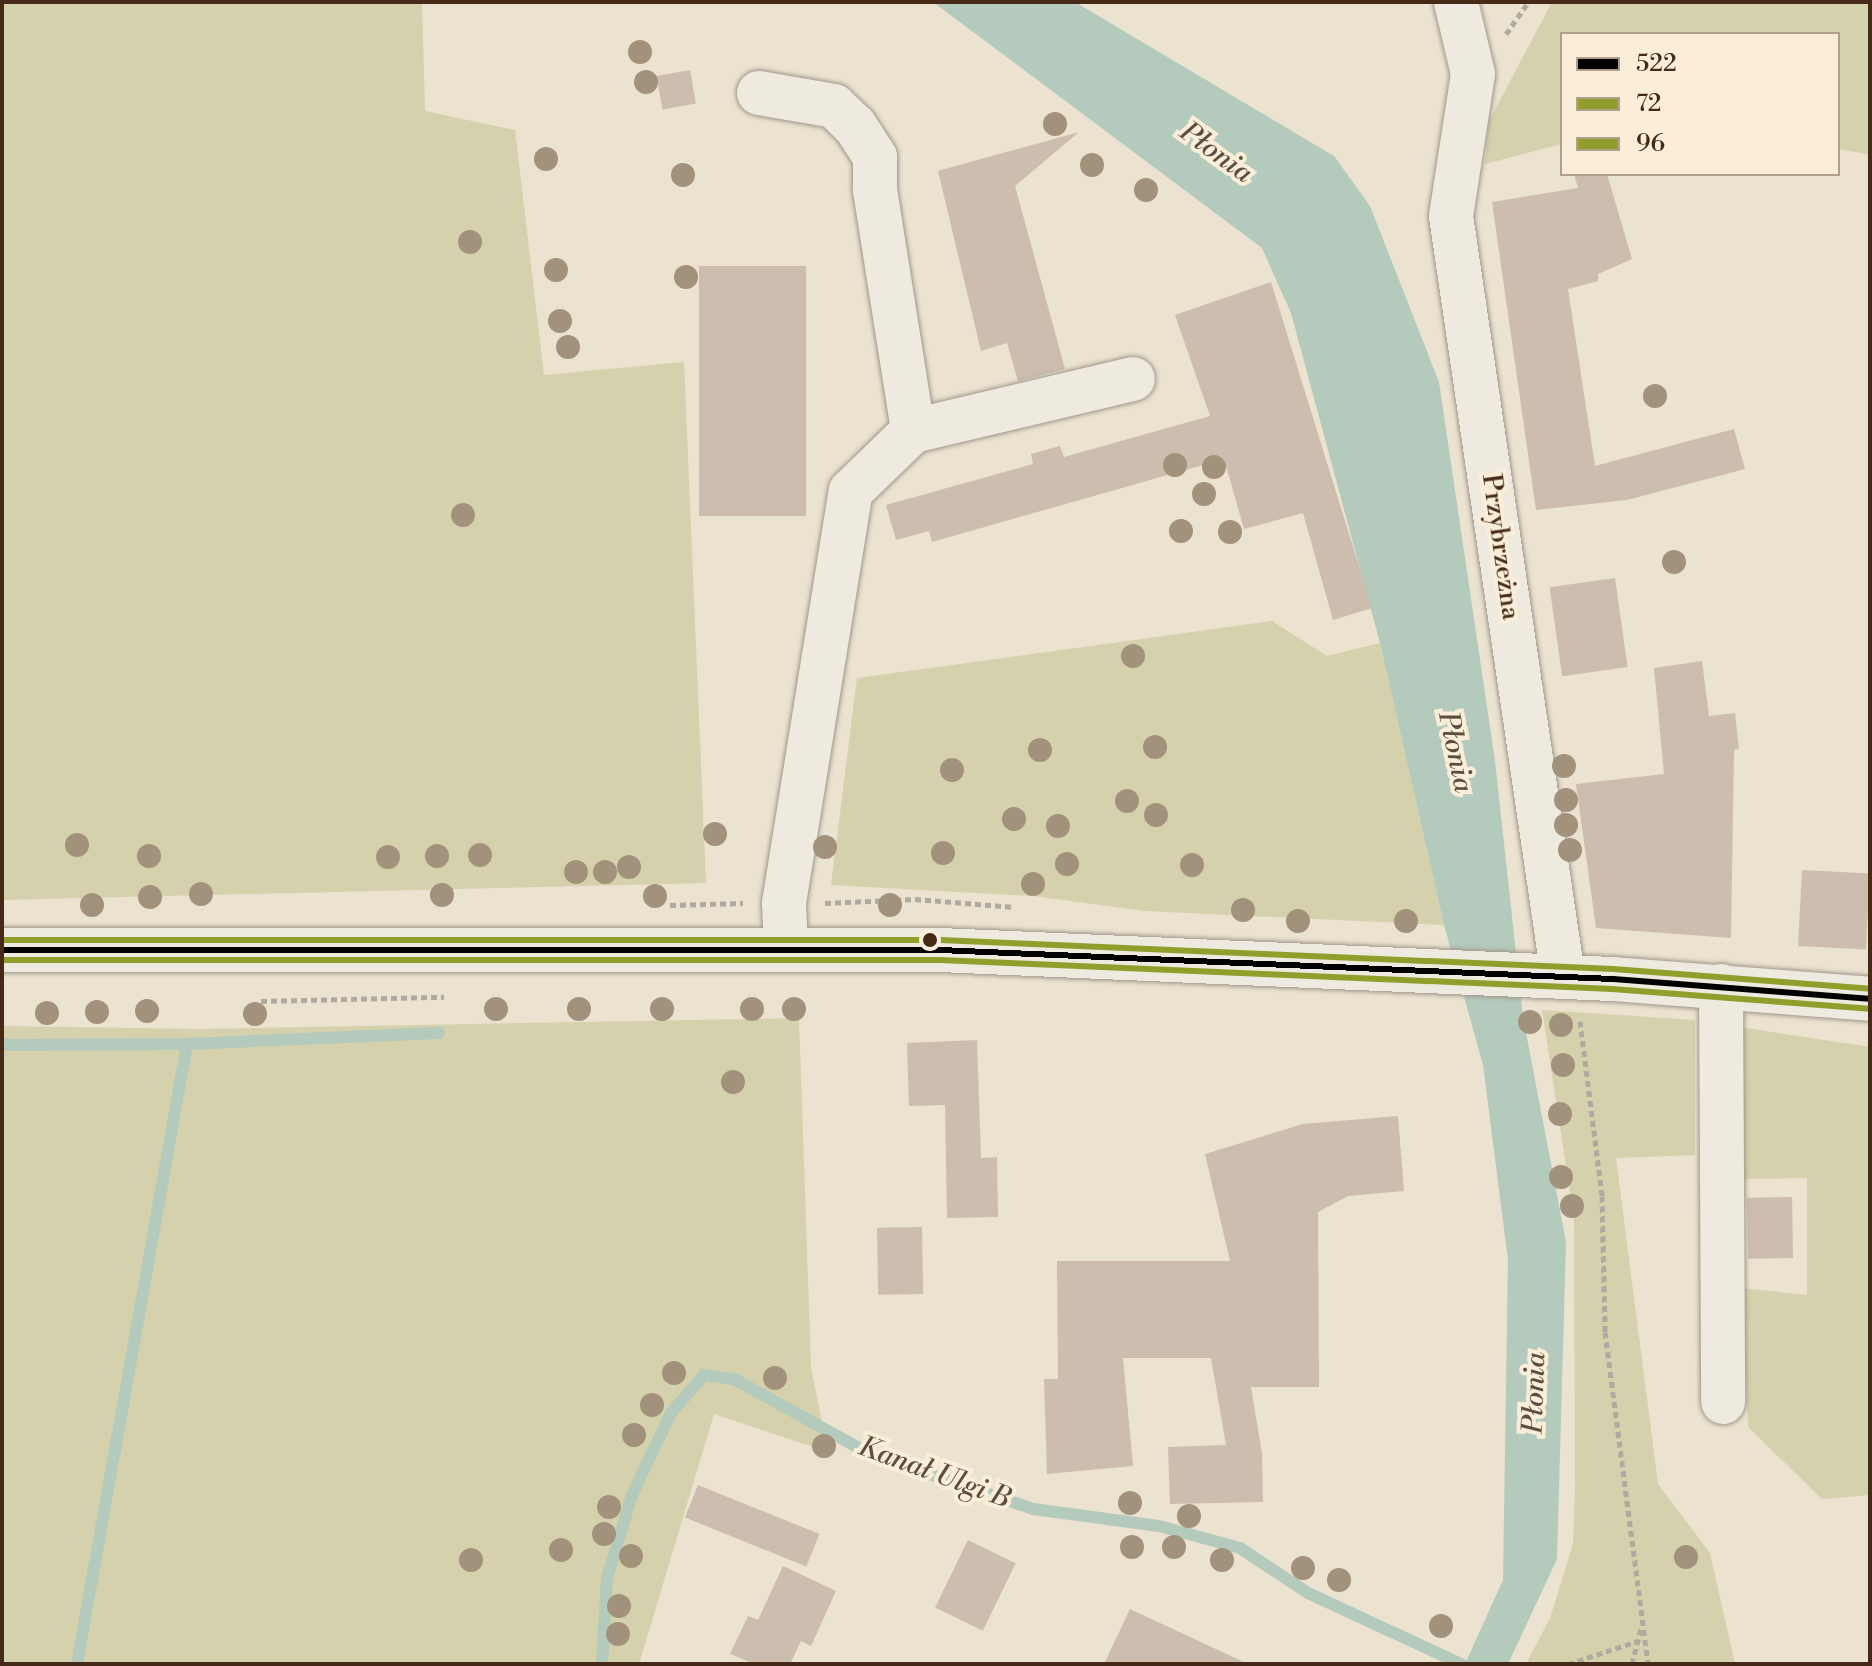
<!DOCTYPE html>
<meta charset="utf-8">
<style>
body{margin:0}
#map{position:relative;width:1872px;height:1666px;overflow:hidden;background:#ebe2cf;font-family:"Libre Bodoni",serif}
div>[style]{position:absolute}
[style*='--x']{left:calc(var(--x)*1px);top:calc(var(--y)*1px);width:calc(var(--w)*1px);rotate:calc(var(--a)*1deg)}
.green>*{inset:0;background:#d5d1ac}
.water>*{inset:0;background:#b4cabc}
.stream>*{height:12px;margin:-6px;padding:0 6px;transform-origin:6px;border-radius:6px;background:#b4cabc}
.building>*{inset:0;background:#ccbdae;transform-origin:0 0}
.path>*{height:5px;margin-top:-2.5px;transform-origin:0;background:repeating-linear-gradient(90deg,#b0a9a0 0 6px,transparent 0 10px)}
.roads{filter:drop-shadow(0 0 2px #a0978b) drop-shadow(0 0 2px #a0978b)}
.minor>*{height:44px;margin:-22px;padding:0 22px;transform-origin:22px;border-radius:22px;background:#eeeae0}
.bus-1>*{height:6px;margin:-3px;padding:0 3px;transform-origin:3px;border-radius:3px;background:#000}
.bus-2>*{height:6px;margin:-3px;padding:0 3px;transform-origin:3px;border-radius:3px;background:#909f2c}
.bus-3>*{height:6px;margin:-3px;padding:0 3px;transform-origin:3px;border-radius:3px;background:#909f2c}
.trees>*{width:24px;height:24px;margin:-12px;border-radius:50%;background:#a2927b}
.dots>*{width:22px;height:22px;translate:-50% -50%;box-sizing:border-box;border:4px solid #faeed8;border-radius:50%}
span{translate:-50% -50%;white-space:nowrap;text-align:center;line-height:1.15;-webkit-text-stroke:8px #faeed8;paint-order:stroke}
.street-label{font-size:26px;color:#472918}
.water-label{font-size:28px;color:#5c4e3f;font-style:italic}
.frame{position:absolute;inset:0;border:4px solid #472918;pointer-events:none}
.legend{position:absolute;left:1560px;top:32px;width:280px;height:144px;box-sizing:border-box;background:#faeed8;border:2px solid #b29f8b;margin:0;padding:10px 14px;list-style:none;font-size:24px;color:#472918}
.legend li{display:flex;align-items:center;gap:16px;height:40px}
.legend b{width:40px;border:2px solid #b29f8b}
</style>
<div id="map">
<div class="green">
<i style="clip-path:polygon(2px 2px,422px 2px,425px 111px,515px 130px,544px 375px,684px 362px,706px 883px,2px 900px)"></i>
<i style="clip-path:polygon(1552px 2px,1870px 2px,1870px 179px,1867px 154px,1838px 149px,1838px 34px,1562px 34px,1562px 144px,1485px 164px,1489px 121px)"></i>
<i style="clip-path:polygon(1272px 621px,1327px 656px,1380px 643px,1444px 925px,1145px 911px,1033px 896px,831px 885px,857px 678px)"></i>
<i style="clip-path:polygon(1542px 1010px,1695px 1020px,1695px 1155px,1616px 1158px,1658px 1484px,1710px 1553px,1735px 1664px,1526px 1664px,1550px 1618px,1573px 1544px,1575px 1488px,1574px 1218px)"></i>
<i style="clip-path:polygon(799px 1018px,811px 1367px,828px 1452px,714px 1414px,639px 1664px,2px 1664px,2px 1026px,199px 1029px)"></i>
<i style="clip-path:polygon(1733px 1026px,1870px 1047px,1870px 1495px,1822px 1499px,1748px 1427px,1742px 1288px,1807px 1295px,1807px 1178px,1737px 1179px)"></i>
</div>
<div class="water">
<i style="clip-path:polygon(933px 2px,1075px 2px,1334px 156px,1370px 206px,1439px 382px,1495px 761px,1523px 1017px,1566px 1242px,1557px 1559px,1508px 1664px,1465px 1664px,1503px 1580px,1508px 1260px,1483px 1065px,1444px 925px,1380px 643px,1291px 313px,1262px 248px)"></i>
</div>
<div class="stream">
<i style="--x:2;--y:1045;--w:185;--a:-0.3"></i>
<i style="--x:187;--y:1044;--w:252;--a:-2.5"></i>
<i style="--x:77;--y:1664;--w:630;--a:-79.94"></i>
<i style="--x:602;--y:1664;--w:86;--a:-86.7"></i>
<i style="--x:607;--y:1578;--w:87;--a:-73.2"></i>
<i style="--x:632;--y:1495;--w:91;--a:-64.6"></i>
<i style="--x:671;--y:1413;--w:50;--a:-49"></i>
<i style="--x:704;--y:1375;--w:30;--a:8"></i>
<i style="--x:734;--y:1379;--w:155;--a:28.9"></i>
<i style="--x:870;--y:1454;--w:172;--a:18.6"></i>
<i style="--x:1033;--y:1509;--w:127;--a:7.7"></i>
<i style="--x:1159;--y:1526;--w:84;--a:15.2"></i>
<i style="--x:1240;--y:1548;--w:82;--a:33.5"></i>
<i style="--x:1308;--y:1593;--w:169;--a:24.9"></i>
</div>
<div class="building">
<i style="left:690px;top:70px;width:34px;height:34px;rotate:80deg"></i>
<i style="clip-path:polygon(1079px 132px,1015px 186px,1065px 369px,1018px 381px,1007px 343px,981px 351px,938px 171px)"></i>
<i style="clip-path:polygon(1574px 174px,1607px 174px,1632px 259px,1598px 274px,1598px 281px,1568px 289px,1595px 466px,1734px 429px,1745px 469px,1627px 500px,1536px 510px,1492px 202px,1578px 188px)"></i>
<i style="left:699px;top:266px;width:107px;height:250px"></i>
<i style="clip-path:polygon(1271px 282px,1372px 608px,1333px 620px,1303px 513px,1244px 529px,1224px 459px,932px 542px,929px 531px,896px 540px,886px 505px,1033px 464px,1031px 454px,1060px 446px,1064px 457px,1210px 416px,1175px 315px)"></i>
<i style="left:1615px;top:578px;width:90px;height:66px;rotate:82deg"></i>
<i style="clip-path:polygon(1702px 661px,1709px 716px,1735px 713px,1739px 749px,1734px 750px,1731px 938px,1596px 928px,1576px 784px,1664px 774px,1654px 668px)"></i>
<i style="left:1802px;top:870px;width:68px;height:76px;rotate:3deg"></i>
<i style="clip-path:polygon(977px 1040px,981px 1158px,997px 1157px,998px 1217px,947px 1218px,945px 1105px,909px 1106px,907px 1043px)"></i>
<i style="clip-path:polygon(1398px 1116px,1404px 1191px,1348px 1196px,1318px 1212px,1319px 1387px,1251px 1387px,1262px 1454px,1263px 1502px,1170px 1504px,1168px 1447px,1226px 1445px,1211px 1358px,1123px 1358px,1133px 1466px,1047px 1474px,1044px 1379px,1058px 1379px,1057px 1261px,1230px 1261px,1205px 1154px,1303px 1124px)"></i>
<i style="left:1792px;top:1197px;width:61px;height:45px;rotate:89deg"></i>
<i style="left:922px;top:1227px;width:67px;height:45px;rotate:89deg"></i>
<i style="left:698px;top:1485px;width:131px;height:35px;rotate:22deg"></i>
<i style="left:968px;top:1540px;width:53px;height:75px;rotate:26deg"></i>
<i style="clip-path:polygon(783px 1566px,836px 1591px,811px 1646px,801px 1641px,790px 1664px,754px 1664px,730px 1654px,748px 1616px,758px 1620px)"></i>
<i style="clip-path:polygon(1130px 1609px,1248px 1664px,1104px 1664px)"></i>
</div>
<div class="path">
<i style="--x:1506;--y:34;--w:39;--a:-55"></i>
<i style="--x:825;--y:903;--w:90;--a:-2.5"></i>
<i style="--x:915;--y:899;--w:100;--a:4.6"></i>
<i style="--x:670;--y:905;--w:73;--a:-1.6"></i>
<i style="--x:261;--y:1001;--w:183;--a:-1.3"></i>
<i style="--x:1580;--y:1021;--w:176;--a:82.8"></i>
<i style="--x:1602;--y:1196;--w:136;--a:88.7"></i>
<i style="--x:1605;--y:1332;--w:335;--a:82.6"></i>
<i style="--x:1568;--y:1664;--w:74;--a:-18.2"></i>
<i style="--x:1632;--y:1664;--w:36;--a:-76"></i>
</div>
<div class="roads">
<div class="minor">
<i style="--x:1456;--y:2;--w:74;--a:76.7"></i>
<i style="--x:1473;--y:74;--w:144;--a:98.8"></i>
<i style="--x:1451;--y:216;--w:768;--a:81.62"></i>
<i style="--x:759;--y:93;--w:76;--a:9.8"></i>
<i style="--x:834;--y:106;--w:29;--a:44"></i>
<i style="--x:855;--y:126;--w:37;--a:57"></i>
<i style="--x:875;--y:157;--w:33;--a:90"></i>
<i style="--x:875;--y:190;--w:244;--a:81"></i>
<i style="--x:786;--y:948;--w:45;--a:-92.5"></i>
<i style="--x:784;--y:903;--w:417;--a:-80.8"></i>
<i style="--x:851;--y:491;--w:86;--a:-44.1"></i>
<i style="--x:913;--y:431;--w:226;--a:-13.3"></i>
<i style="--x:2;--y:950;--w:938;--a:0"></i>
<i style="--x:940;--y:950;--w:674;--a:2.47"></i>
<i style="--x:1613;--y:979;--w:258;--a:4.4"></i>
<i style="--x:1721;--y:986;--w:416;--a:89.7"></i>
</div>
</div>
<div class="bus-1">
<i style="--x:2;--y:950;--w:938;--a:0"></i>
<i style="--x:940;--y:950;--w:674;--a:2.47"></i>
<i style="--x:1613;--y:979;--w:258;--a:4.4"></i>
</div>
<div class="bus-2">
<i style="--x:2;--y:960;--w:938;--a:0"></i>
<i style="--x:940;--y:960;--w:673;--a:2.47"></i>
<i style="--x:1612;--y:989;--w:258;--a:4.4"></i>
</div>
<div class="bus-3">
<i style="--x:2;--y:940;--w:938;--a:0"></i>
<i style="--x:940;--y:940;--w:674;--a:2.47"></i>
<i style="--x:1613;--y:969;--w:258;--a:4.4"></i>
</div>
<div class="trees">
<i style="left:640px;top:52px"></i>
<i style="left:646px;top:82px"></i>
<i style="left:1055px;top:124px"></i>
<i style="left:546px;top:159px"></i>
<i style="left:1092px;top:165px"></i>
<i style="left:683px;top:175px"></i>
<i style="left:1146px;top:190px"></i>
<i style="left:470px;top:242px"></i>
<i style="left:556px;top:270px"></i>
<i style="left:686px;top:277px"></i>
<i style="left:560px;top:321px"></i>
<i style="left:568px;top:347px"></i>
<i style="left:1655px;top:396px"></i>
<i style="left:1175px;top:465px"></i>
<i style="left:1214px;top:467px"></i>
<i style="left:1204px;top:494px"></i>
<i style="left:463px;top:515px"></i>
<i style="left:1181px;top:531px"></i>
<i style="left:1230px;top:532px"></i>
<i style="left:1674px;top:562px"></i>
<i style="left:1133px;top:656px"></i>
<i style="left:1155px;top:747px"></i>
<i style="left:1040px;top:750px"></i>
<i style="left:1564px;top:766px"></i>
<i style="left:952px;top:770px"></i>
<i style="left:1566px;top:800px"></i>
<i style="left:1127px;top:801px"></i>
<i style="left:1156px;top:815px"></i>
<i style="left:1014px;top:819px"></i>
<i style="left:1566px;top:825px"></i>
<i style="left:1058px;top:826px"></i>
<i style="left:715px;top:834px"></i>
<i style="left:77px;top:845px"></i>
<i style="left:825px;top:847px"></i>
<i style="left:1570px;top:850px"></i>
<i style="left:943px;top:853px"></i>
<i style="left:480px;top:855px"></i>
<i style="left:149px;top:856px"></i>
<i style="left:437px;top:856px"></i>
<i style="left:388px;top:857px"></i>
<i style="left:1067px;top:864px"></i>
<i style="left:1192px;top:865px"></i>
<i style="left:629px;top:867px"></i>
<i style="left:576px;top:872px"></i>
<i style="left:605px;top:872px"></i>
<i style="left:1033px;top:884px"></i>
<i style="left:201px;top:894px"></i>
<i style="left:442px;top:895px"></i>
<i style="left:655px;top:896px"></i>
<i style="left:150px;top:897px"></i>
<i style="left:92px;top:905px"></i>
<i style="left:890px;top:905px"></i>
<i style="left:1243px;top:910px"></i>
<i style="left:1298px;top:921px"></i>
<i style="left:1406px;top:921px"></i>
<i style="left:496px;top:1009px"></i>
<i style="left:579px;top:1009px"></i>
<i style="left:662px;top:1009px"></i>
<i style="left:752px;top:1009px"></i>
<i style="left:794px;top:1009px"></i>
<i style="left:147px;top:1011px"></i>
<i style="left:97px;top:1012px"></i>
<i style="left:47px;top:1013px"></i>
<i style="left:255px;top:1014px"></i>
<i style="left:1530px;top:1022px"></i>
<i style="left:1561px;top:1025px"></i>
<i style="left:1563px;top:1065px"></i>
<i style="left:733px;top:1082px"></i>
<i style="left:1560px;top:1114px"></i>
<i style="left:1561px;top:1177px"></i>
<i style="left:1572px;top:1206px"></i>
<i style="left:674px;top:1373px"></i>
<i style="left:775px;top:1378px"></i>
<i style="left:652px;top:1405px"></i>
<i style="left:634px;top:1435px"></i>
<i style="left:824px;top:1446px"></i>
<i style="left:1130px;top:1503px"></i>
<i style="left:609px;top:1507px"></i>
<i style="left:1189px;top:1516px"></i>
<i style="left:604px;top:1534px"></i>
<i style="left:1132px;top:1547px"></i>
<i style="left:1174px;top:1547px"></i>
<i style="left:561px;top:1550px"></i>
<i style="left:631px;top:1556px"></i>
<i style="left:1686px;top:1557px"></i>
<i style="left:471px;top:1560px"></i>
<i style="left:1222px;top:1560px"></i>
<i style="left:1303px;top:1568px"></i>
<i style="left:1339px;top:1580px"></i>
<i style="left:619px;top:1606px"></i>
<i style="left:1441px;top:1626px"></i>
<i style="left:618px;top:1634px"></i>
</div>
<div class="dots">
<i style="left:930px;top:940px;background:#472918"></i>
</div>
<div class="street-label">
<span style="left:1500px;top:547px;rotate:82deg">Przybrzeżna</span>
</div>
<div class="water-label">
<span style="left:1216px;top:153px;rotate:36deg">Płonia</span>
<span style="left:1455px;top:752px;rotate:78deg">Płonia</span>
<span style="left:1535px;top:1393px;rotate:-88deg">Płonia</span>
<span style="left:934px;top:1473px;rotate:20deg">Kanał Ulgi B</span>
</div>
<div class="frame"></div>
<ul class="legend">
<li><b style="height:10px;background:#000"></b>522</li>
<li><b style="height:10px;background:#909f2c"></b>72</li>
<li><b style="height:10px;background:#909f2c"></b>96</li>
</ul>
</div>
